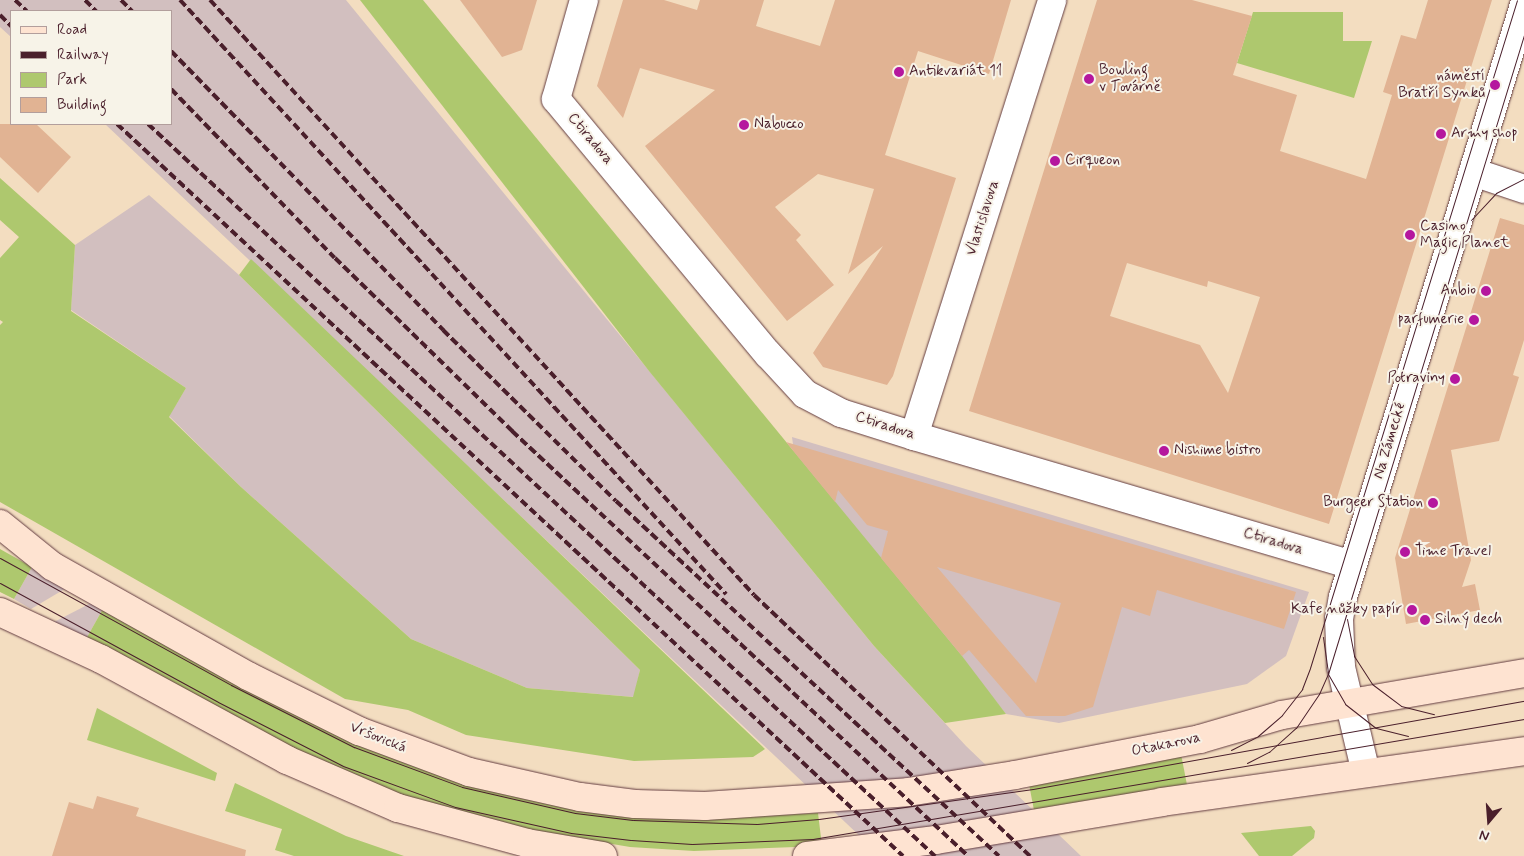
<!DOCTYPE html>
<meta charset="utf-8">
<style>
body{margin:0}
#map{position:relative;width:1524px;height:856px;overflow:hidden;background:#f3ddc0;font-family:Mynerve,sans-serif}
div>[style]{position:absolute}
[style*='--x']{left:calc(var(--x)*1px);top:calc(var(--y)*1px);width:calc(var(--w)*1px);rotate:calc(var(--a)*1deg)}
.industrial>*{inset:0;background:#d2bfbf}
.green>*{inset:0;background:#aec86e;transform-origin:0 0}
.building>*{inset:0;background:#e1b393}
.roads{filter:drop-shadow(0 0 1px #633c41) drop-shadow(0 0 1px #633c41)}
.minor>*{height:28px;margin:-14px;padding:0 14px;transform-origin:14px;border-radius:14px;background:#fff}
.secondary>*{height:28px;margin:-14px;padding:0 14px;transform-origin:14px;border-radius:14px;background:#fee3d1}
.tram>*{height:1px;margin:-0.5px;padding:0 0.5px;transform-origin:0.5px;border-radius:0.5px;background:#4a1f2b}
.rail>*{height:4px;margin-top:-2px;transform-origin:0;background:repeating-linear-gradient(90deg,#4a1f2b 0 8px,transparent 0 12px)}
.dots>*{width:14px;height:14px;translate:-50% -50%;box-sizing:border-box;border:2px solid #f7f3e8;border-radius:50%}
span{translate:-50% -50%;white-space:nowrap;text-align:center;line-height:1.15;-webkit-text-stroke:4px #f7f3e8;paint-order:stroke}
.poi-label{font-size:15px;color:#4a1f2b}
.left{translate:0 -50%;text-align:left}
.right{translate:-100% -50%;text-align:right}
.street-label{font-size:15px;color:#4a1f2b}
.legend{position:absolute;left:10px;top:10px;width:162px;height:115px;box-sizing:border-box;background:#f7f3e8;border:1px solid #b29e9c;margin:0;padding:6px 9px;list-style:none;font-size:15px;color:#4a1f2b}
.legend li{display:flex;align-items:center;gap:10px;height:25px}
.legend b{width:25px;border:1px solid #b29e9c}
.north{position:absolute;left:1464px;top:796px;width:50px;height:50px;-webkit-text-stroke:4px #f7f3e8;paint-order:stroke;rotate:198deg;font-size:14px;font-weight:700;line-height:20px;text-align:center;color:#4a1f2b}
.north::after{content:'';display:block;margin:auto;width:18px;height:22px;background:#4a1f2b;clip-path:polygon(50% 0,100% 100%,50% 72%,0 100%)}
</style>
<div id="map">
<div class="industrial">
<i style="clip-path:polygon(0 0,346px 0,874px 646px,966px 746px,1081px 856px,881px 856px,105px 124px,171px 124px,171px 11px,11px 11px,11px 37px,0 27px)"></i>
<i style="clip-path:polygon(149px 195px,239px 275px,640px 670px,634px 697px,527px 688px,411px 639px,241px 487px,169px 416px,186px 388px,71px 310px,75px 245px)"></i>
<i style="clip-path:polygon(792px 437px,1309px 592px,1286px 656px,1247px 684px,1059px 723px,1006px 714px,794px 452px)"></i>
<i style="clip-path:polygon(32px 567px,68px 587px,31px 609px,14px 599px)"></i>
<i style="clip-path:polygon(93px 602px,104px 607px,86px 639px,54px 622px)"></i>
</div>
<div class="green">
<i style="clip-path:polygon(360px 0,423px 0,962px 656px,1006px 714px,945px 723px,874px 646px,649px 371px)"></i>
<i style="clip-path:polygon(1253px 12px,1343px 12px,1343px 41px,1372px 41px,1354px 98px,1237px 63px)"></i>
<i style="clip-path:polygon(0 178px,75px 245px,71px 311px,186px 388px,169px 417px,241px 487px,411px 639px,527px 688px,633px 697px,640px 670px,239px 275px,251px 259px,765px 749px,753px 757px,634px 761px,466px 735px,408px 710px,345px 699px,0 502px,0 325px,3px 322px,0 320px,0 258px,19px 237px,0 220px)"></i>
<i style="clip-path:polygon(0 549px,32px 567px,14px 599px,0 592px)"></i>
<i style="clip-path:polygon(104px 607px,356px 740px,754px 816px,818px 813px,822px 846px,694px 851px,630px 847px,512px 827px,397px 794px,278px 742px,86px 639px)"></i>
<i style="clip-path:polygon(97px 708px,217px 773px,215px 781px,87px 740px)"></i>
<i style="left:1181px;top:754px;width:33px;height:155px;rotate:79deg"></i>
<i style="clip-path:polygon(235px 783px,346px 836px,404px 856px,294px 856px,275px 850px,282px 829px,225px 811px)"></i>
<i style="clip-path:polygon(1311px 826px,1315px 831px,1314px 838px,1292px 856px,1259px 856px,1241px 833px)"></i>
</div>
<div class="building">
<i style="clip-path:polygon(460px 0,537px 0,522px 50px,502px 57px)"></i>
<i style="clip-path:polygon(623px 0,664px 0,697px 10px,700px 0,764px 0,756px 26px,820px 46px,835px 0,1011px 0,989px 74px,918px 51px,885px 155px,956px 178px,893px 376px,887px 385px,823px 367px,813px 353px,883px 246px,848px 274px,874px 189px,818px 174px,775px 207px,801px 235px,796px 240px,834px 285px,787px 321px,645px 146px,715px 90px,640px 68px,623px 118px,597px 86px)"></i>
<i style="clip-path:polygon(evenodd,1097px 0,1192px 0,1252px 16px,1233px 75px,1297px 95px,1280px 151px,1366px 179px,1392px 95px,1383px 92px,1401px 35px,1416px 39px,1428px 0,1492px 0,1329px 524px,969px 411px,1097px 0,1127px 263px,1207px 287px,1208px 281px,1260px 297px,1228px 393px,1200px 345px,1110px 316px,1127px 263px)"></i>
<i style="clip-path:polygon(0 124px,36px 124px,71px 157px,38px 193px,0 157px)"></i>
<i style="clip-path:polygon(1500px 218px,1524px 225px,1524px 340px,1513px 375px,1519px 377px,1499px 441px,1451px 450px,1471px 560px,1462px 587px,1475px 584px,1480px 610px,1406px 624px,1395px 558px)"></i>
<i style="clip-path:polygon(evenodd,786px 442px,1296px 592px,1284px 629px,1157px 590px,1150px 616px,1122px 607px,1093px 707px,1065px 716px,1026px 716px,969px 650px,962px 656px,881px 558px,888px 531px,867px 525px,838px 490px,835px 502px,786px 442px,937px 567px,1061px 603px,1036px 683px,937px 567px)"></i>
<i style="clip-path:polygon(97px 796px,139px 808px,136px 816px,246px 850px,245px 856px,52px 856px,69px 802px,93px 809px)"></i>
</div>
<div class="roads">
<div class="minor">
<i style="--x:584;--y:0;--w:103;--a:105.8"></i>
<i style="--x:556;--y:99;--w:332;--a:50.3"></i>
<i style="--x:768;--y:354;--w:54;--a:47.2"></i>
<i style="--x:805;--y:394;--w:41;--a:27.8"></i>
<i style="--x:841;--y:413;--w:77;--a:17.5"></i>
<i style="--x:914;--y:436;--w:456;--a:16.4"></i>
<i style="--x:1473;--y:172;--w:54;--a:18.4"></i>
<i style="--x:914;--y:436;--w:457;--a:-72.4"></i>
<i style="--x:1366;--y:773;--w:109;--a:-103.3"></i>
<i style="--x:1341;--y:667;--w:48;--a:-92.4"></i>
<i style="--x:1339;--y:619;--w:22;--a:-80"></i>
<i style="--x:1343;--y:597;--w:619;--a:-73"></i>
</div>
<div class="secondary">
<i style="--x:0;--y:524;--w:67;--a:38.9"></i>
<i style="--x:52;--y:566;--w:225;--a:29.3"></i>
<i style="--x:248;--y:676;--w:124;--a:26.4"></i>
<i style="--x:359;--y:731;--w:117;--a:20.4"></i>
<i style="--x:469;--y:772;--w:114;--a:12.7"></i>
<i style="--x:580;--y:797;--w:55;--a:7.3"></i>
<i style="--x:635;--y:804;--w:70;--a:1.6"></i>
<i style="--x:705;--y:806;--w:203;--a:-3.9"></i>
<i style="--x:908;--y:792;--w:108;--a:-9"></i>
<i style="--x:1015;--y:775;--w:188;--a:-11"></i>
<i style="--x:1200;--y:739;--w:85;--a:-16.3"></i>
<i style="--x:1282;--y:715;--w:246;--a:-9.8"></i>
<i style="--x:0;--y:612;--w:111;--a:25"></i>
<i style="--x:101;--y:659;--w:212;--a:28.5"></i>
<i style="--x:287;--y:760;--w:121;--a:23.4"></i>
<i style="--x:398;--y:808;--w:134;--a:15.2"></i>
<i style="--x:527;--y:843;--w:77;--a:9.7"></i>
<i style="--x:807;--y:856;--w:130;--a:-7.1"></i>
<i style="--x:936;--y:840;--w:229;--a:-9.5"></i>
<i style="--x:1162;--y:802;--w:366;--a:-8"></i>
</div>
</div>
<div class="tram">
<i style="--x:1471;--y:220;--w:37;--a:-47"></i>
<i style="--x:1496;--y:193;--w:31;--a:-27"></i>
<i style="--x:0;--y:558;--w:264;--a:28.8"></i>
<i style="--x:231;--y:685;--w:138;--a:26.8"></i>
<i style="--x:354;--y:747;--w:115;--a:20.3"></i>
<i style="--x:462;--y:787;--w:116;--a:13"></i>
<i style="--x:575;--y:813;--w:58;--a:6.9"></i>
<i style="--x:633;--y:820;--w:124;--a:1.8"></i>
<i style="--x:757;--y:824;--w:62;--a:-4.6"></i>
<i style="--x:819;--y:819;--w:216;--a:-8"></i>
<i style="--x:1033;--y:789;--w:499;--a:-10.2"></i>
<i style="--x:0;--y:583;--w:248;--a:28.6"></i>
<i style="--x:218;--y:702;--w:140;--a:27.1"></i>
<i style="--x:343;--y:766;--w:119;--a:20.1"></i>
<i style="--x:455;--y:807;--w:119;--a:12.6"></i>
<i style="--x:571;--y:833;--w:60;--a:6.7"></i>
<i style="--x:631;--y:840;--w:61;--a:3.8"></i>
<i style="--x:692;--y:844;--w:121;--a:-2.4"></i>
<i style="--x:813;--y:839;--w:721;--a:-9.58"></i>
<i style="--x:1347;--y:619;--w:38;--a:79"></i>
<i style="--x:1354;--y:656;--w:33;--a:57"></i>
<i style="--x:1372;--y:684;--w:36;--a:37"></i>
<i style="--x:1401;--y:706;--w:34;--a:14"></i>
<i style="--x:1323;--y:637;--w:37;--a:82"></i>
<i style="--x:1328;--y:674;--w:34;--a:60"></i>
<i style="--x:1345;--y:704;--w:39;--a:38"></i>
<i style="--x:1376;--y:728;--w:33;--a:14"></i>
<i style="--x:1231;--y:750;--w:30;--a:-27"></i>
<i style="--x:1258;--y:736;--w:32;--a:-41"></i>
<i style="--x:1282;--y:715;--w:33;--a:-52"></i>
<i style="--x:1302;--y:689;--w:22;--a:-69"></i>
<i style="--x:1310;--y:668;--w:699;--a:-72.78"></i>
<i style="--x:1247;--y:763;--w:25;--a:-27"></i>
<i style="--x:1269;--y:752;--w:36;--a:-42"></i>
<i style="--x:1296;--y:728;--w:41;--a:-55.9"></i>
<i style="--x:1319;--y:694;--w:22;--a:-66"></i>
<i style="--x:1328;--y:674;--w:668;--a:-72.95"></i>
</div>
<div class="rail">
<i style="--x:15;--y:0;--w:16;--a:43"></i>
<i style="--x:85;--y:0;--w:16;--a:45"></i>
<i style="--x:121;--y:0;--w:16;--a:45"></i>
<i style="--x:180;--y:0;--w:807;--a:47.41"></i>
<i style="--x:210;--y:0;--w:806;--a:47.56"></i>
<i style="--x:754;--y:595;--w:380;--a:43.4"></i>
<i style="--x:0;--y:15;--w:16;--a:45"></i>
<i style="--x:171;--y:51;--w:390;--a:45.7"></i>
<i style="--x:443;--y:330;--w:243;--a:44.7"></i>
<i style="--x:616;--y:501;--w:522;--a:42.83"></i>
<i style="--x:171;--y:89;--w:235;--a:45.9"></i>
<i style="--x:335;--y:258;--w:248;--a:44.3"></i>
<i style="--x:512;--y:431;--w:623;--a:42.98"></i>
<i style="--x:117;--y:124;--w:1074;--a:42.96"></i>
<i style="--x:148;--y:124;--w:1075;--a:42.93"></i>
</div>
<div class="dots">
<i style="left:899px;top:72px;background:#b5179e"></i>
<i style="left:1089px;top:79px;background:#b5179e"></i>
<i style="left:1495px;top:85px;background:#b5179e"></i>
<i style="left:744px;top:125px;background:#b5179e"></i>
<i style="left:1441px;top:134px;background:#b5179e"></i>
<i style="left:1055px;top:161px;background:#b5179e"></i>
<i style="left:1410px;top:235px;background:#b5179e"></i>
<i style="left:1486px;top:291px;background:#b5179e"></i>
<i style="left:1474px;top:320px;background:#b5179e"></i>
<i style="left:1455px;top:379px;background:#b5179e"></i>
<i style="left:1164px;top:451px;background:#b5179e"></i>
<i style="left:1433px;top:503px;background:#b5179e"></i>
<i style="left:1405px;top:552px;background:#b5179e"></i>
<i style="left:1412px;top:610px;background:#b5179e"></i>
<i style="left:1425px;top:620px;background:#b5179e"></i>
</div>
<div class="poi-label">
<span class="left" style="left:1099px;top:79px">Bowling<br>v Továrně</span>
<span class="left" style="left:909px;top:72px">Antikvariát 11</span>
<span class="right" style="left:1485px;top:85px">náměstí<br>Bratří Synků</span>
<span class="left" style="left:754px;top:125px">Nabucco</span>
<span class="left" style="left:1451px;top:134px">Army shop</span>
<span class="left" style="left:1065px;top:161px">Cirqueon</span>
<span class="left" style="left:1420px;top:235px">Casino<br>Magic Planet</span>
<span class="right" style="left:1476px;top:291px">Anbio</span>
<span class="right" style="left:1464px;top:320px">parfumerie</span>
<span class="right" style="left:1445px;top:379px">Potraviny</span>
<span class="left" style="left:1174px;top:451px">Nishime bistro</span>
<span class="right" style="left:1423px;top:503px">Burgeer Station</span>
<span class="left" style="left:1415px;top:552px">Time Travel</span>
<span class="right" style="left:1402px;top:610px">Kafe nůžky papír</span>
<span class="left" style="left:1435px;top:620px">Silný dech</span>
</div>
<div class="street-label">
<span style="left:590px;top:139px;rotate:50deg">Ctiradova</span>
<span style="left:983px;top:218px;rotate:-72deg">Vlastislavova</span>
<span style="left:885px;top:426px;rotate:18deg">Ctiradova</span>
<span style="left:1390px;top:441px;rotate:-73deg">Na Zámecké</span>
<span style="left:1273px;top:542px;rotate:17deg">Ctiradova</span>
<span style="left:378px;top:738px;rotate:22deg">Vršovická</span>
<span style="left:1166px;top:745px;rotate:-12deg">Otakarova</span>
</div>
<ul class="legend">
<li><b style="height:6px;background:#fee3d1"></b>Road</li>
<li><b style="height:6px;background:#4a1f2b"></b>Railway</li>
<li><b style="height:14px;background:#aec86e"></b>Park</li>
<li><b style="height:14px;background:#e1b393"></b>Building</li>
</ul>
<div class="north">N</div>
</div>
